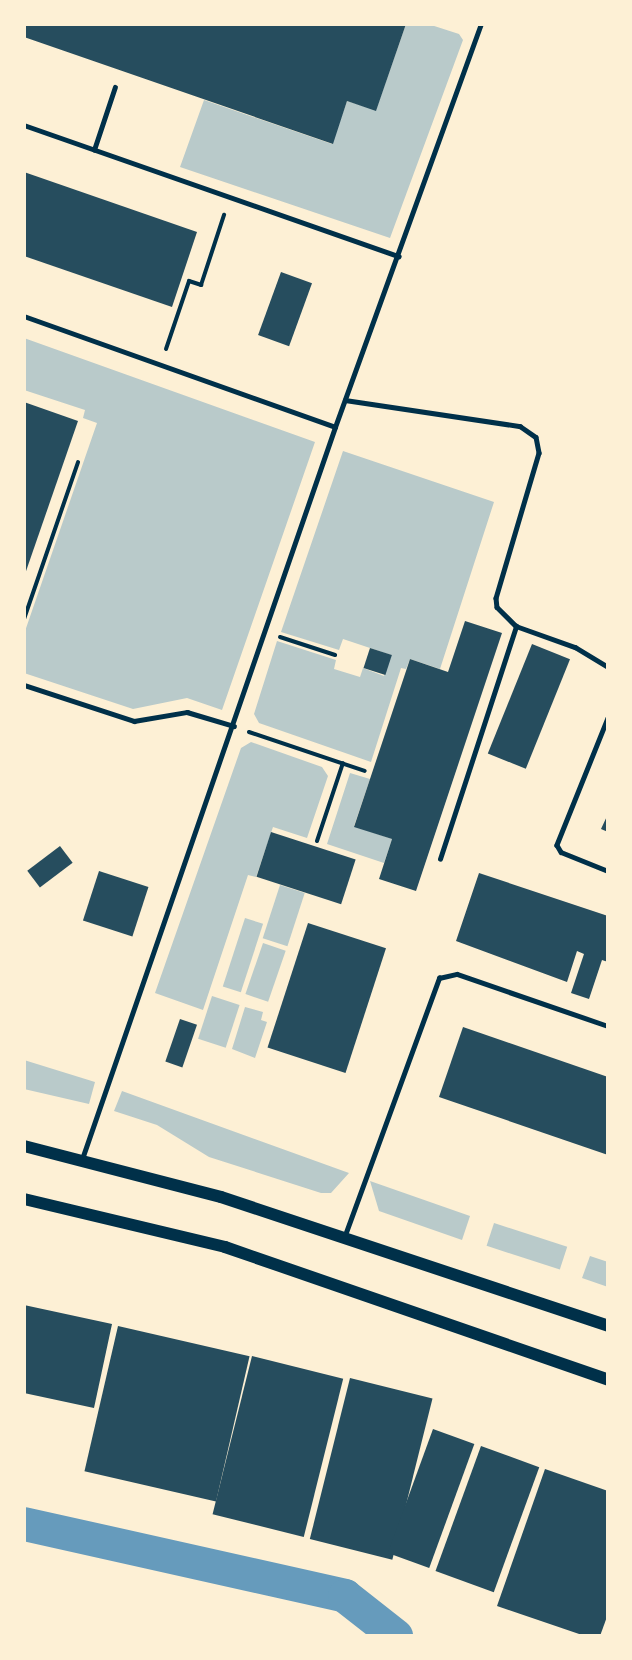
<!DOCTYPE html>
<style>
body{margin:0}
#map{position:relative;width:632px;height:1660px;overflow:hidden;background:#fdf0d5;font-family:Inter,sans-serif}
div>[style]{position:absolute}
[style*='--x']{left:calc(var(--x)*1px);top:calc(var(--y)*1px);width:calc(var(--w)*1px);rotate:calc(var(--a)*1deg)}
.green>*{inset:0;background:#b9caca;transform-origin:0 0}
.canal>*{height:34px;margin:-17px;padding:0 17px;transform-origin:17px;border-radius:17px;background:#669bbc}
.building>*{inset:0;background:#264d5e;transform-origin:0 0}
.path>*{height:4px;margin:-2px;padding:0 2px;transform-origin:2px;border-radius:2px;background:#003049}
.service>*{height:4.5px;margin:-2.25px;padding:0 2.25px;transform-origin:2.25px;border-radius:2.25px;background:#003049}
.secondary>*{height:12px;margin:-6px;padding:0 6px;transform-origin:6px;border-radius:6px;background:#003049}
span{translate:-50% -50%;white-space:nowrap;text-align:center;line-height:1.15;-webkit-text-stroke:4.5px #fdf0d5;paint-order:stroke}
.frame{position:absolute;inset:0;border:26px solid #fdf0d5;pointer-events:none}
</style>
<div id="map">
<div class="green">
<i style="clip-path:polygon(406px 24px,428px 24px,459px 34px,463px 40px,390px 238px,180px 167px,204px 100px,332px 144px,347px 101px,376px 110px)"></i>
<i style="clip-path:polygon(24px 338px,315px 442px,222px 710px,187px 698px,133px 709px,24px 673px,24px 634px,97px 423px,83px 418px,85px 410px,24px 390px)"></i>
<i style="clip-path:polygon(343px 451px,494px 502px,440px 669px,410px 659px,406px 669px,401px 668px,371px 762px,259px 723px,254px 714px,277px 641px,336px 660px,334px 669px,360px 677px,363px 668px,384px 676px,391px 655px,343px 639px,339px 650px,281px 632px)"></i>
<i style="clip-path:polygon(251px 742px,322px 767px,328px 776px,307px 838px,273px 827px,256px 877px,248px 875px,203px 1010px,155px 993px,241px 748px)"></i>
<i style="clip-path:polygon(350px 773px,370px 779px,354px 826px,392px 839px,384px 863px,327px 844px)"></i>
<i style="left:280px;top:885px;width:26px;height:56px;rotate:18deg"></i>
<i style="left:245px;top:918px;width:19px;height:72px;rotate:18deg"></i>
<i style="left:263px;top:943px;width:24px;height:54px;rotate:19deg"></i>
<i style="left:212px;top:996px;width:29px;height:45px;rotate:18deg"></i>
<i style="clip-path:polygon(245px 1007px,263px 1012px,261px 1020px,267px 1022px,255px 1058px,232px 1049px)"></i>
<i style="clip-path:polygon(24px 1060px,95px 1082px,89px 1104px,24px 1089px)"></i>
<i style="clip-path:polygon(122px 1091px,349px 1173px,331px 1193px,321px 1193px,209px 1157px,157px 1125px,114px 1111px)"></i>
<i style="clip-path:polygon(370px 1181px,470px 1216px,462px 1240px,379px 1211px)"></i>
<i style="left:494px;top:1223px;width:77px;height:24px;rotate:18deg"></i>
<i style="clip-path:polygon(590px 1256px,608px 1262px,608px 1287px,582px 1278px)"></i>
</div>
<div class="canal">
<i style="--x:24;--y:1524;--w:329;--a:12.6"></i>
<i style="--x:345;--y:1596;--w:65;--a:38.1"></i>
</div>
<div class="building">
<i style="clip-path:polygon(24px 24px,406px 24px,376px 111px,347px 101px,333px 144px,24px 37px)"></i>
<i style="clip-path:polygon(24px 172px,197px 232px,172px 307px,24px 256px)"></i>
<i style="left:281px;top:272px;width:33px;height:67px;rotate:20deg"></i>
<i style="clip-path:polygon(24px 402px,78px 421px,24px 577px)"></i>
<i style="clip-path:polygon(465px 621px,502px 633px,416px 891px,379px 879px,392px 839px,354px 827px,410px 659px,448px 672px)"></i>
<i style="left:532px;top:644px;width:41px;height:118px;rotate:22deg"></i>
<i style="left:370px;top:648px;width:23px;height:21px;rotate:18deg"></i>
<i style="clip-path:polygon(608px 814px,608px 832px,601px 829px)"></i>
<i style="left:271px;top:832px;width:89px;height:47px;rotate:18deg"></i>
<i style="left:60px;top:846px;width:21px;height:41px;rotate:53deg"></i>
<i style="left:99px;top:871px;width:52px;height:52px;rotate:18deg"></i>
<i style="clip-path:polygon(479px 873px,608px 916px,608px 962px,602px 960px,589px 999px,571px 993px,584px 954px,577px 951px,567px 982px,456px 941px)"></i>
<i style="left:308px;top:923px;width:82px;height:131px;rotate:18deg"></i>
<i style="left:180px;top:1019px;width:18px;height:45px;rotate:19deg"></i>
<i style="clip-path:polygon(463px 1027px,608px 1077px,608px 1155px,439px 1097px)"></i>
<i style="clip-path:polygon(24px 1305px,112px 1324px,94px 1408px,24px 1393px)"></i>
<i style="left:118px;top:1326px;width:135px;height:149px;rotate:13deg"></i>
<i style="left:252px;top:1356px;width:94px;height:163px;rotate:14deg"></i>
<i style="left:350px;top:1378px;width:85px;height:166px;rotate:14deg"></i>
<i style="left:433px;top:1429px;width:44px;height:132px;rotate:20deg"></i>
<i style="left:481px;top:1446px;width:62px;height:133px;rotate:20deg"></i>
<i style="clip-path:polygon(545px 1469px,608px 1491px,608px 1614px,600px 1636px,585px 1636px,497px 1606px)"></i>
</div>
<div class="path">
<i style="--x:166;--y:349;--w:72;--a:-71.3"></i>
<i style="--x:189;--y:281;--w:13;--a:18"></i>
<i style="--x:201;--y:285;--w:74;--a:-71.8"></i>
<i style="--x:24;--y:619;--w:166;--a:-71"></i>
<i style="--x:280;--y:637;--w:58;--a:18.1"></i>
<i style="--x:249;--y:732;--w:122;--a:18.6"></i>
<i style="--x:317;--y:841;--w:82;--a:-71.6"></i>
</div>
<div class="service">
<i style="--x:24;--y:125;--w:397;--a:19.3"></i>
<i style="--x:94;--y:150;--w:66;--a:-71.6"></i>
<i style="--x:24;--y:316;--w:330;--a:19.6"></i>
<i style="--x:335;--y:427;--w:429;--a:-70.1"></i>
<i style="--x:345;--y:400;--w:177;--a:8.5"></i>
<i style="--x:520;--y:426;--w:19;--a:35"></i>
<i style="--x:536;--y:437;--w:16;--a:79"></i>
<i style="--x:539;--y:453;--w:151;--a:106.5"></i>
<i style="--x:496;--y:598;--w:9;--a:84"></i>
<i style="--x:497;--y:607;--w:27;--a:45"></i>
<i style="--x:516;--y:626;--w:63;--a:19.6"></i>
<i style="--x:575;--y:647;--w:39;--a:31"></i>
<i style="--x:24;--y:685;--w:116;--a:18.1"></i>
<i style="--x:134;--y:721;--w:54;--a:-9.6"></i>
<i style="--x:187;--y:712;--w:49;--a:16.6"></i>
<i style="--x:608;--y:718;--w:137;--a:111.9"></i>
<i style="--x:557;--y:845;--w:8;--a:60"></i>
<i style="--x:561;--y:852;--w:51;--a:22"></i>
<i style="--x:440;--y:859;--w:245;--a:-71.9"></i>
<i style="--x:82;--y:1159;--w:774;--a:-70.93"></i>
<i style="--x:345;--y:1235;--w:274;--a:-69.9"></i>
<i style="--x:439;--y:978;--w:18;--a:-13"></i>
<i style="--x:457;--y:974;--w:160;--a:19"></i>
</div>
<div class="secondary">
<i style="--x:24;--y:1146;--w:203;--a:14.5"></i>
<i style="--x:221;--y:1197;--w:408;--a:18.4"></i>
<i style="--x:24;--y:1199;--w:207;--a:13.4"></i>
<i style="--x:225;--y:1247;--w:405;--a:19.1"></i>
</div>
<div class="frame"></div>
</div>
